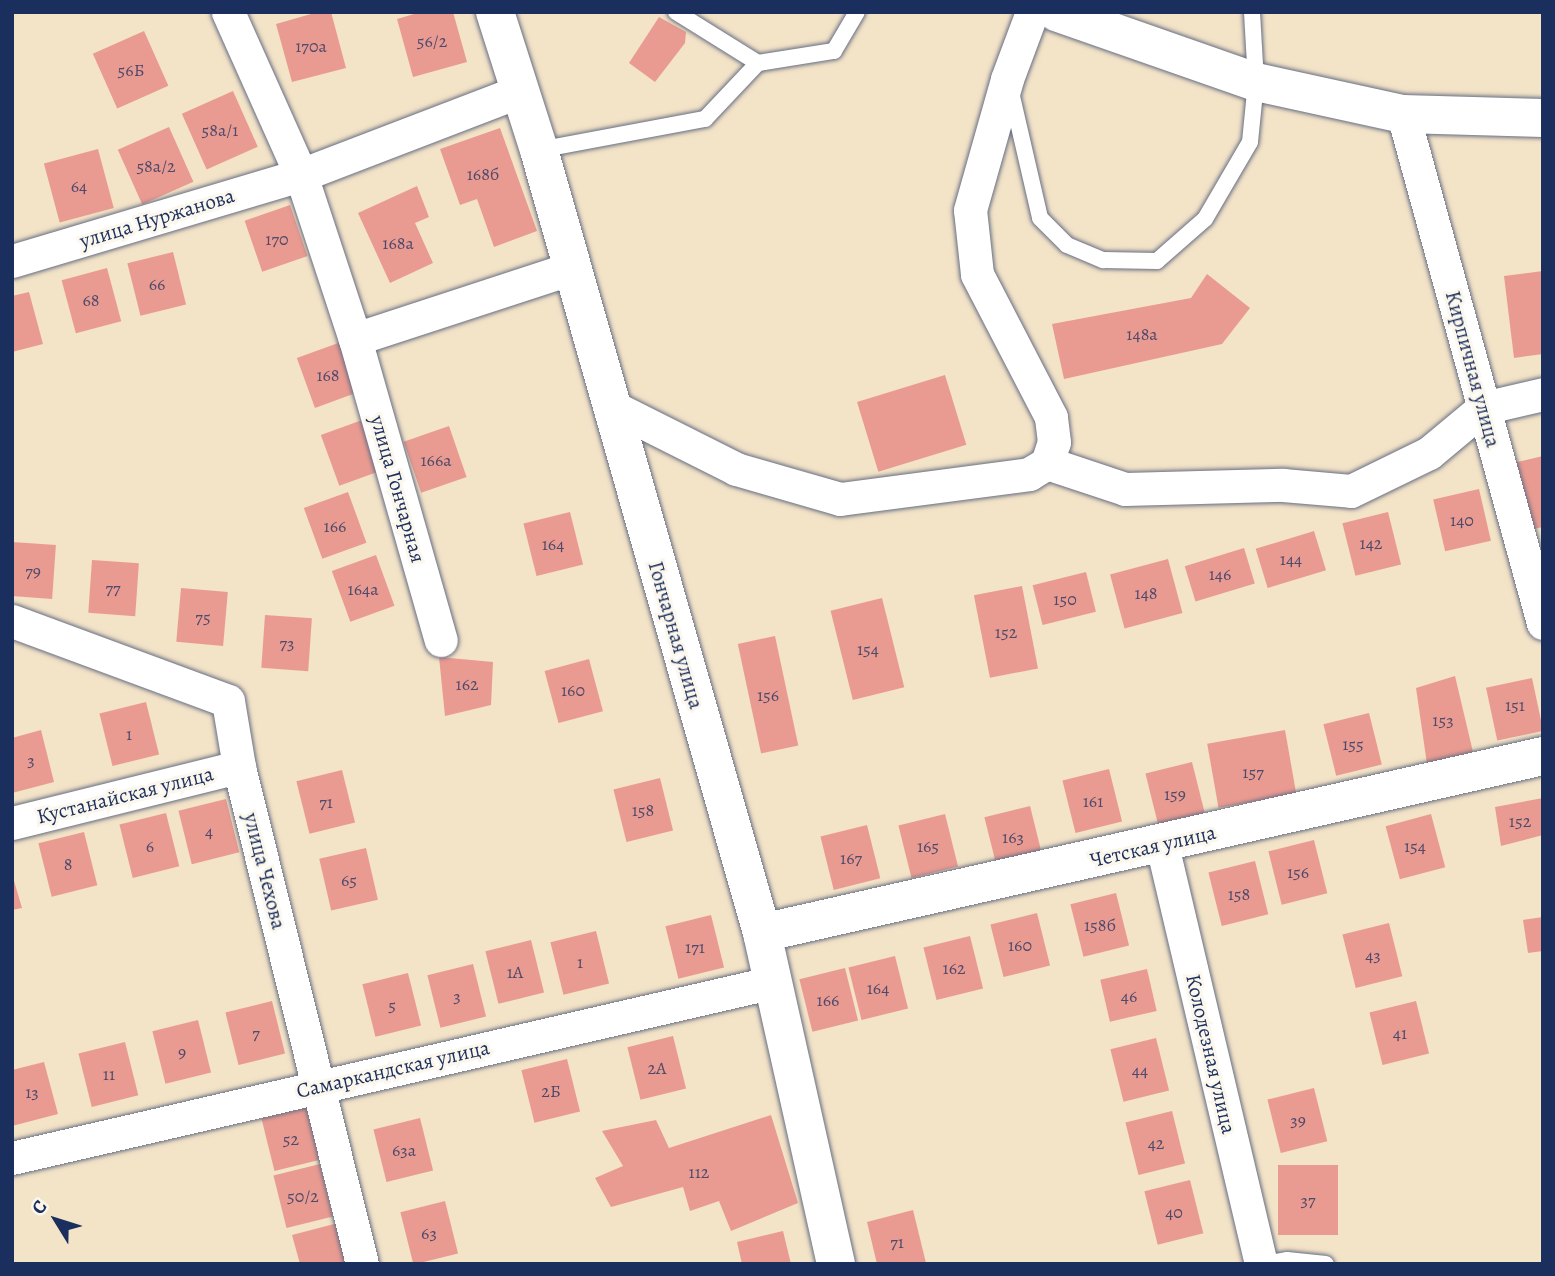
<!DOCTYPE html>
<meta charset="utf-8">
<style>
body{margin:0}
#map{position:relative;width:1555px;height:1276px;overflow:hidden;background:#f3e3c7;font-family:Alegreya,serif}
div>[style]{position:absolute}
[style*='--x']{left:calc(var(--x)*1px);top:calc(var(--y)*1px);width:calc(var(--w)*1px);rotate:calc(var(--a)*1deg)}
.building>*{inset:0;background:#ea9b91;transform-origin:0 0}
.roads{filter:drop-shadow(0 0 2px #676e83) drop-shadow(0 0 2px #676e83)}
.service>*{height:16px;margin:-8px;padding:0 8px;transform-origin:8px;border-radius:8px;background:#fff}
.minor>*{height:33px;margin:-16.5px;padding:0 16.5px;transform-origin:16.5px;border-radius:16.5px;background:#fff}
.tertiary>*{height:38px;margin:-19px;padding:0 19px;transform-origin:19px;border-radius:19px;background:#fff}
.secondary>*{height:38px;margin:-19px;padding:0 19px;transform-origin:19px;border-radius:19px;background:#fff}
span{translate:-50% -50%;white-space:nowrap;text-align:center;line-height:1.15;-webkit-text-stroke:6px #fbf7ec;paint-order:stroke}
.number-label{font-size:18px;color:#4f4a6b}
.number-label span{-webkit-text-stroke-width:0}
.street-label{font-size:21px;color:#1b2f5e}
.frame{position:absolute;inset:0;border:14px solid #1b2f5e;pointer-events:none}
.north{position:absolute;left:21px;top:1185px;width:70px;height:70px;-webkit-text-stroke:5px #fbf7ec;paint-order:stroke;rotate:308deg;font-size:19px;font-weight:700;line-height:28px;text-align:center;color:#1b2f5e}
.north::after{content:'';display:block;margin:auto;width:24px;height:32px;background:#1b2f5e;clip-path:polygon(50% 0,100% 100%,50% 72%,0 100%)}
</style>
<div id="map">
<div class="building">
<i style="clip-path:polygon(318px 12px,331px 12px,346px 68px,292px 82px,276px 24px)"></i>
<i style="clip-path:polygon(421px 12px,453px 12px,467px 62px,413px 77px,397px 19px)"></i>
<i style="clip-path:polygon(659px 17px,686px 32px,685px 43px,655px 82px,629px 63px)"></i>
<i style="left:144px;top:31px;width:60px;height:56px;rotate:66deg"></i>
<i style="left:233px;top:91px;width:61px;height:56px;rotate:66deg"></i>
<i style="left:169px;top:127px;width:60px;height:56px;rotate:66deg"></i>
<i style="clip-path:polygon(500px 128px,537px 231px,494px 247px,477px 199px,460px 205px,440px 149px)"></i>
<i style="left:98px;top:149px;width:61px;height:56px;rotate:75deg"></i>
<i style="clip-path:polygon(417px 186px,429px 217px,415px 223px,433px 263px,390px 283px,358px 213px)"></i>
<i style="left:290px;top:205px;width:54px;height:48px;rotate:71deg"></i>
<i style="left:173px;top:252px;width:54px;height:47px;rotate:76deg"></i>
<i style="left:107px;top:268px;width:55px;height:47px;rotate:75deg"></i>
<i style="clip-path:polygon(1543px 271px,1543px 354px,1514px 358px,1504px 276px)"></i>
<i style="clip-path:polygon(1207px 274px,1250px 308px,1222px 344px,1064px 379px,1052px 324px,1191px 298px)"></i>
<i style="clip-path:polygon(29px 292px,43px 344px,12px 352px,12px 296px)"></i>
<i style="left:341px;top:342px;width:53px;height:47px;rotate:70deg"></i>
<i style="left:945px;top:375px;width:73px;height:92px;rotate:73deg"></i>
<i style="left:365px;top:419px;width:54px;height:47px;rotate:70deg"></i>
<i style="left:449px;top:426px;width:54px;height:48px;rotate:71deg"></i>
<i style="clip-path:polygon(1543px 456px,1543px 527px,1528px 530px,1513px 463px)"></i>
<i style="left:1479px;top:489px;width:53px;height:47px;rotate:77deg"></i>
<i style="left:348px;top:492px;width:54px;height:47px;rotate:70deg"></i>
<i style="left:570px;top:512px;width:54px;height:48px;rotate:76deg"></i>
<i style="left:1388px;top:512px;width:54px;height:47px;rotate:76deg"></i>
<i style="left:1314px;top:531px;width:41px;height:61px;rotate:73deg"></i>
<i style="left:12px;top:542px;width:44px;height:54px;rotate:4deg"></i>
<i style="left:1244px;top:548px;width:37px;height:62px;rotate:73deg"></i>
<i style="left:376px;top:555px;width:54px;height:47px;rotate:70deg"></i>
<i style="left:1168px;top:559px;width:56px;height:60px;rotate:75deg"></i>
<i style="left:92px;top:560px;width:47px;height:53px;rotate:4deg"></i>
<i style="left:1086px;top:572px;width:41px;height:55px;rotate:76deg"></i>
<i style="left:1022px;top:586px;width:84px;height:49px;rotate:79deg"></i>
<i style="left:181px;top:588px;width:47px;height:54px;rotate:5deg"></i>
<i style="left:882px;top:598px;width:92px;height:53px;rotate:76deg"></i>
<i style="left:265px;top:615px;width:47px;height:53px;rotate:4deg"></i>
<i style="left:775px;top:636px;width:112px;height:38px;rotate:78deg"></i>
<i style="clip-path:polygon(439px 657px,493px 662px,491px 705px,445px 716px)"></i>
<i style="left:589px;top:659px;width:54px;height:46px;rotate:75deg"></i>
<i style="clip-path:polygon(1455px 676px,1473px 752px,1427px 764px,1416px 688px)"></i>
<i style="left:1532px;top:678px;width:54px;height:47px;rotate:78deg"></i>
<i style="left:146px;top:702px;width:54px;height:48px;rotate:76deg"></i>
<i style="left:1369px;top:713px;width:53px;height:47px;rotate:76deg"></i>
<i style="clip-path:polygon(41px 730px,54px 782px,12px 793px,12px 738px)"></i>
<i style="left:1285px;top:730px;width:65px;height:79px;rotate:80deg"></i>
<i style="left:1192px;top:762px;width:55px;height:48px;rotate:76deg"></i>
<i style="left:1109px;top:769px;width:54px;height:48px;rotate:76deg"></i>
<i style="left:342px;top:770px;width:54px;height:47px;rotate:76deg"></i>
<i style="left:660px;top:778px;width:54px;height:48px;rotate:76deg"></i>
<i style="clip-path:polygon(1543px 798px,1543px 835px,1501px 846px,1495px 807px)"></i>
<i style="left:226px;top:799px;width:55px;height:49px;rotate:76deg"></i>
<i style="left:1030px;top:806px;width:54px;height:47px;rotate:76deg"></i>
<i style="left:166px;top:813px;width:55px;height:48px;rotate:76deg"></i>
<i style="left:945px;top:814px;width:54px;height:48px;rotate:76deg"></i>
<i style="left:1431px;top:814px;width:55px;height:47px;rotate:75deg"></i>
<i style="left:867px;top:825px;width:55px;height:48px;rotate:76deg"></i>
<i style="left:84px;top:832px;width:55px;height:47px;rotate:76deg"></i>
<i style="left:1314px;top:840px;width:55px;height:47px;rotate:76deg"></i>
<i style="left:366px;top:848px;width:53px;height:48px;rotate:77deg"></i>
<i style="left:1255px;top:861px;width:55px;height:48px;rotate:76deg"></i>
<i style="clip-path:polygon(12px 874px,22px 908px,12px 910px)"></i>
<i style="left:1116px;top:893px;width:54px;height:47px;rotate:76deg"></i>
<i style="left:1037px;top:913px;width:54px;height:48px;rotate:76deg"></i>
<i style="left:711px;top:915px;width:54px;height:47px;rotate:76deg"></i>
<i style="clip-path:polygon(1543px 917px,1543px 951px,1528px 953px,1523px 920px)"></i>
<i style="left:1389px;top:923px;width:55px;height:48px;rotate:76deg"></i>
<i style="left:596px;top:931px;width:54px;height:47px;rotate:76deg"></i>
<i style="left:970px;top:936px;width:54px;height:48px;rotate:76deg"></i>
<i style="left:531px;top:940px;width:54px;height:47px;rotate:76deg"></i>
<i style="left:895px;top:956px;width:54px;height:48px;rotate:76deg"></i>
<i style="left:473px;top:964px;width:54px;height:47px;rotate:76deg"></i>
<i style="left:845px;top:968px;width:54px;height:47px;rotate:76deg"></i>
<i style="left:1147px;top:969px;width:43px;height:48px;rotate:77deg"></i>
<i style="left:408px;top:973px;width:54px;height:47px;rotate:76deg"></i>
<i style="left:272px;top:1001px;width:54px;height:48px;rotate:76deg"></i>
<i style="left:1416px;top:1001px;width:54px;height:48px;rotate:76deg"></i>
<i style="left:198px;top:1020px;width:54px;height:47px;rotate:76deg"></i>
<i style="left:673px;top:1036px;width:54px;height:47px;rotate:76deg"></i>
<i style="left:1156px;top:1038px;width:54px;height:47px;rotate:76deg"></i>
<i style="left:125px;top:1042px;width:55px;height:48px;rotate:76deg"></i>
<i style="left:567px;top:1059px;width:54px;height:47px;rotate:76deg"></i>
<i style="clip-path:polygon(44px 1062px,58px 1114px,12px 1126px,12px 1070px)"></i>
<i style="left:1314px;top:1088px;width:55px;height:48px;rotate:76deg"></i>
<i style="left:308px;top:1107px;width:54px;height:48px;rotate:76deg"></i>
<i style="left:1172px;top:1111px;width:54px;height:48px;rotate:76deg"></i>
<i style="clip-path:polygon(771px 1115px,798px 1203px,731px 1231px,719px 1201px,690px 1211px,683px 1187px,611px 1207px,595px 1178px,623px 1166px,602px 1131px,656px 1120px,669px 1148px)"></i>
<i style="left:420px;top:1118px;width:54px;height:48px;rotate:76deg"></i>
<i style="left:320px;top:1164px;width:54px;height:48px;rotate:76deg"></i>
<i style="left:1278px;top:1165px;width:60px;height:70px"></i>
<i style="left:1190px;top:1180px;width:55px;height:47px;rotate:76deg"></i>
<i style="left:445px;top:1201px;width:54px;height:46px;rotate:76deg"></i>
<i style="clip-path:polygon(913px 1210px,926px 1263px,877px 1264px,867px 1222px)"></i>
<i style="clip-path:polygon(338px 1223px,348px 1264px,300px 1264px,292px 1235px)"></i>
<i style="clip-path:polygon(783px 1231px,791px 1264px,742px 1264px,737px 1242px)"></i>
</div>
<div class="roads">
<div class="service">
<i style="--x:676;--y:12;--w:97;--a:31.9"></i>
<i style="--x:1011;--y:92;--w:129;--a:77"></i>
<i style="--x:1040;--y:218;--w:38;--a:45"></i>
<i style="--x:1067;--y:245;--w:39;--a:23"></i>
<i style="--x:1103;--y:260;--w:54;--a:1.1"></i>
<i style="--x:1157;--y:261;--w:64;--a:-41.2"></i>
<i style="--x:1205;--y:219;--w:89;--a:-59.7"></i>
<i style="--x:1250;--y:142;--w:60;--a:-84.3"></i>
<i style="--x:1256;--y:82;--w:70;--a:-93.3"></i>
<i style="--x:539;--y:150;--w:169;--a:-10.6"></i>
<i style="--x:705;--y:119;--w:77;--a:-46.6"></i>
<i style="--x:758;--y:63;--w:77;--a:-9"></i>
<i style="--x:834;--y:51;--w:45;--a:-59.5"></i>
<i style="--x:1264;--y:1264;--w:23;--a:-10"></i>
<i style="--x:1287;--y:1260;--w:39;--a:6"></i>
</div>
<div class="minor">
<i style="--x:228;--y:12;--w:179;--a:65.9"></i>
<i style="--x:301;--y:175;--w:173;--a:71.8"></i>
<i style="--x:355;--y:339;--w:313;--a:74.1"></i>
<i style="--x:1403;--y:114;--w:528;--a:74.62"></i>
<i style="--x:12;--y:261;--w:302;--a:-16.6"></i>
<i style="--x:301;--y:175;--w:235;--a:-21"></i>
<i style="--x:355;--y:339;--w:228;--a:-18.1"></i>
<i style="--x:609;--y:405;--w:142;--a:26.7"></i>
<i style="--x:736;--y:469;--w:108;--a:16.1"></i>
<i style="--x:840;--y:499;--w:191;--a:-7.5"></i>
<i style="--x:1029;--y:474;--w:21;--a:-31"></i>
<i style="--x:1047;--y:463;--w:22;--a:-72"></i>
<i style="--x:1054;--y:442;--w:25;--a:-97"></i>
<i style="--x:1051;--y:417;--w:161;--a:-117.4"></i>
<i style="--x:977;--y:274;--w:64;--a:-96.2"></i>
<i style="--x:970;--y:210;--w:136;--a:-74.2"></i>
<i style="--x:1007;--y:79;--w:72;--a:-69.5"></i>
<i style="--x:1047;--y:463;--w:82;--a:18.4"></i>
<i style="--x:1125;--y:489;--w:158;--a:-1.5"></i>
<i style="--x:1283;--y:485;--w:68;--a:5"></i>
<i style="--x:1351;--y:491;--w:87;--a:-26"></i>
<i style="--x:1429;--y:453;--w:70;--a:-39.8"></i>
<i style="--x:1483;--y:408;--w:62;--a:-13.1"></i>
<i style="--x:12;--y:621;--w:230;--a:20.3"></i>
<i style="--x:228;--y:701;--w:67;--a:80.5"></i>
<i style="--x:239;--y:767;--w:512;--a:76.1"></i>
<i style="--x:12;--y:823;--w:234;--a:-13.9"></i>
<i style="--x:1162;--y:845;--w:431;--a:76.7"></i>
<i style="--x:12;--y:1158;--w:782;--a:-13.01"></i>
</div>
<div class="tertiary">
<i style="--x:495;--y:12;--w:145;--a:72.3"></i>
<i style="--x:539;--y:150;--w:814;--a:74.1"></i>
<i style="--x:762;--y:933;--w:339;--a:77.4"></i>
<i style="--x:762;--y:933;--w:801;--a:-12.77"></i>
</div>
<div class="secondary">
<i style="--x:1056;--y:12;--w:212;--a:19.3"></i>
<i style="--x:1256;--y:82;--w:150;--a:12.3"></i>
<i style="--x:1403;--y:114;--w:140;--a:1.6"></i>
</div>
</div>
<div class="number-label">
<span style="left:432px;top:41px">56/2</span>
<span style="left:311px;top:46px">170а</span>
<span style="left:131px;top:70px">56Б</span>
<span style="left:220px;top:130px">58а/1</span>
<span style="left:156px;top:166px">58а/2</span>
<span style="left:483px;top:174px">168б</span>
<span style="left:79px;top:186px">64</span>
<span style="left:277px;top:239px">170</span>
<span style="left:398px;top:243px">168а</span>
<span style="left:157px;top:284px">66</span>
<span style="left:91px;top:300px">68</span>
<span style="left:1142px;top:334px">148а</span>
<span style="left:328px;top:375px">168</span>
<span style="left:436px;top:460px">166а</span>
<span style="left:1462px;top:520px">140</span>
<span style="left:335px;top:526px">166</span>
<span style="left:1371px;top:543px">142</span>
<span style="left:553px;top:544px">164</span>
<span style="left:1291px;top:559px">144</span>
<span style="left:33px;top:571px">79</span>
<span style="left:1220px;top:574px">146</span>
<span style="left:113px;top:588px">77</span>
<span style="left:363px;top:589px">164а</span>
<span style="left:1146px;top:593px">148</span>
<span style="left:1065px;top:599px">150</span>
<span style="left:203px;top:617px">75</span>
<span style="left:1006px;top:632px">152</span>
<span style="left:287px;top:643px">73</span>
<span style="left:868px;top:649px">154</span>
<span style="left:467px;top:684px">162</span>
<span style="left:573px;top:690px">160</span>
<span style="left:768px;top:695px">156</span>
<span style="left:1515px;top:705px">151</span>
<span style="left:1443px;top:720px">153</span>
<span style="left:129px;top:734px">1</span>
<span style="left:1353px;top:744px">155</span>
<span style="left:31px;top:760px">3</span>
<span style="left:1253px;top:772px">157</span>
<span style="left:1175px;top:794px">159</span>
<span style="left:1093px;top:801px">161</span>
<span style="left:326px;top:802px">71</span>
<span style="left:643px;top:810px">158</span>
<span style="left:1520px;top:821px">152</span>
<span style="left:209px;top:831px">4</span>
<span style="left:1013px;top:837px">163</span>
<span style="left:150px;top:846px">6</span>
<span style="left:928px;top:846px">165</span>
<span style="left:1415px;top:846px">154</span>
<span style="left:851px;top:858px">167</span>
<span style="left:68px;top:864px">8</span>
<span style="left:1298px;top:872px">156</span>
<span style="left:349px;top:880px">65</span>
<span style="left:1239px;top:894px">158</span>
<span style="left:1100px;top:925px">158б</span>
<span style="left:1020px;top:945px">160</span>
<span style="left:695px;top:947px">171</span>
<span style="left:1373px;top:955px">43</span>
<span style="left:580px;top:962px">1</span>
<span style="left:954px;top:968px">162</span>
<span style="left:515px;top:972px">1А</span>
<span style="left:878px;top:988px">164</span>
<span style="left:457px;top:996px">3</span>
<span style="left:1129px;top:996px">46</span>
<span style="left:828px;top:1000px">166</span>
<span style="left:392px;top:1005px">5</span>
<span style="left:256px;top:1033px">7</span>
<span style="left:1400px;top:1033px">41</span>
<span style="left:182px;top:1052px">9</span>
<span style="left:657px;top:1068px">2А</span>
<span style="left:1140px;top:1070px">44</span>
<span style="left:109px;top:1074px">11</span>
<span style="left:551px;top:1091px">2Б</span>
<span style="left:32px;top:1092px">13</span>
<span style="left:1298px;top:1120px">39</span>
<span style="left:291px;top:1139px">52</span>
<span style="left:1156px;top:1143px">42</span>
<span style="left:404px;top:1150px">63а</span>
<span style="left:699px;top:1172px">112</span>
<span style="left:303px;top:1196px">50/2</span>
<span style="left:1308px;top:1200px">37</span>
<span style="left:1174px;top:1212px">40</span>
<span style="left:429px;top:1233px">63</span>
<span style="left:897px;top:1242px">71</span>
</div>
<div class="street-label">
<span style="left:157px;top:218px;rotate:-17deg">улица Нуржанова</span>
<span style="left:1473px;top:369px;rotate:75deg">Кирпичная улица</span>
<span style="left:398px;top:489px;rotate:74deg">улица Гончарная</span>
<span style="left:676px;top:635px;rotate:74deg">Гончарная улица</span>
<span style="left:125px;top:795px;rotate:-14deg">Кустанайская улица</span>
<span style="left:1153px;top:846px;rotate:-13deg">Четская улица</span>
<span style="left:265px;top:871px;rotate:76deg">улица Чехова</span>
<span style="left:1211px;top:1054px;rotate:77deg">Колодезная улица</span>
<span style="left:393px;top:1069px;rotate:-13deg">Самаркандская улица</span>
</div>
<div class="frame"></div>
<div class="north">С</div>
</div>
